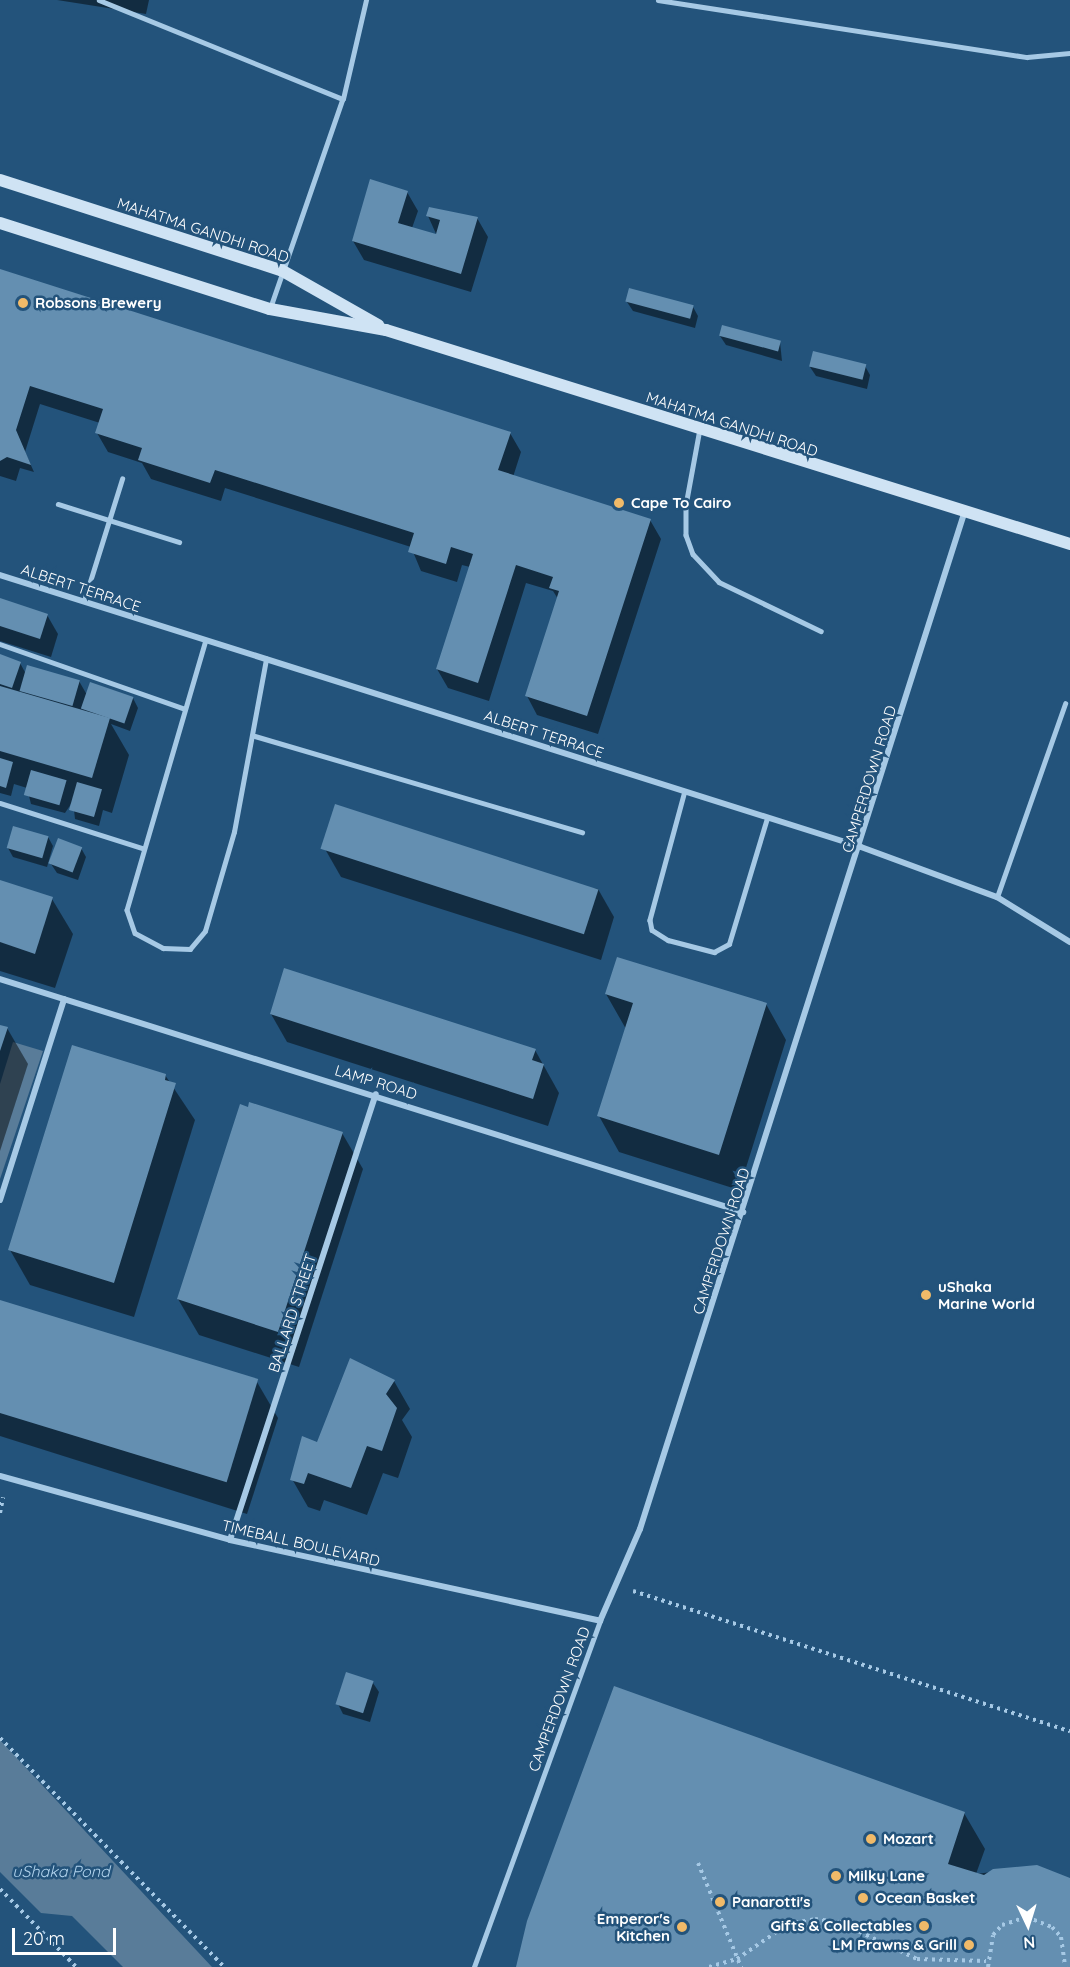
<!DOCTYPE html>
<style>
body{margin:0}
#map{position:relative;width:1070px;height:1967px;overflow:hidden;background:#23537b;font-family:Quicksand,sans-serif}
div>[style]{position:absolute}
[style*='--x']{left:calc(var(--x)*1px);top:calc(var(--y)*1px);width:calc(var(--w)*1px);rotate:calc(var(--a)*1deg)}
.water>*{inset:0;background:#597c99}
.shadow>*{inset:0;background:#0007}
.building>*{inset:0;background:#648fb1;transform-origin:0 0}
.path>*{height:4px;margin-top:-2px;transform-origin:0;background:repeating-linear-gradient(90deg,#a6c9e5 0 3px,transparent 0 7.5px)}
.lane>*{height:4.5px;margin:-2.25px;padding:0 2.25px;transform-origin:2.25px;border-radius:2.25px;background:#a6c9e5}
.street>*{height:6px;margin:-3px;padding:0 3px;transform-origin:3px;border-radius:3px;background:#a6c9e5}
.secondary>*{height:12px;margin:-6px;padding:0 6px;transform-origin:6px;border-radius:6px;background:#cfe3f4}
.dots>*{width:16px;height:16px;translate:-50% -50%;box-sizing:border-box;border:3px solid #23537b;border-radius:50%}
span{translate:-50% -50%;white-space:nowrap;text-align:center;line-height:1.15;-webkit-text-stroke:5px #23537b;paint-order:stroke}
.street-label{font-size:15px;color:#fff}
.poi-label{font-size:15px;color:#fff;font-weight:700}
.left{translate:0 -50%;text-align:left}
.right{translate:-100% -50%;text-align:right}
.water-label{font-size:16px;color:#b1d3ed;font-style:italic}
.north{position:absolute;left:998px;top:1895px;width:60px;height:60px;-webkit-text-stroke:4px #23537b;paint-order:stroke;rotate:176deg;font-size:16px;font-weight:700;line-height:24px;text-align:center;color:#fff}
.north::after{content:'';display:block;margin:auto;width:21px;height:27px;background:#fff;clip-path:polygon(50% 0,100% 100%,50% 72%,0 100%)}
.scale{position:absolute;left:12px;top:1928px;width:104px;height:27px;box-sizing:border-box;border:3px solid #fff;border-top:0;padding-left:8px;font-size:18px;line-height:21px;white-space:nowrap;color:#fff;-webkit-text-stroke:4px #23537b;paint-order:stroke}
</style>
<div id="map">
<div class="water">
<i style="clip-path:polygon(13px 1042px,43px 1051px,0 1179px,0 1084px)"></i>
<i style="clip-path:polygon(0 1740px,212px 1967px,123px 1967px,72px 1916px,41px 1913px,0 1872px)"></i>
</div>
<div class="shadow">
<i style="clip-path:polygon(57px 0,149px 0,146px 14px)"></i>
<i style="clip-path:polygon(407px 192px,418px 211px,412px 228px,437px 236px,428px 216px,477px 218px,488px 237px,471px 292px,364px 260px,353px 241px)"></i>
<i style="clip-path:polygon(0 271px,510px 433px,521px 452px,513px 477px,650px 520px,661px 539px,598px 734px,537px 715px,527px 696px,558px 599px,553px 591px,526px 583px,489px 701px,448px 688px,437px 669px,470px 567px,462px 565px,457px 582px,421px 571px,411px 547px,225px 488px,221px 501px,151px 479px,142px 463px,108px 452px,97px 433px,100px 423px,40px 404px,25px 452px,34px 472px,20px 468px,16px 481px,0 476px)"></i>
<i style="clip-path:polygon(627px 302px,693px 307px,698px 316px,695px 328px,633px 311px)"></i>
<i style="clip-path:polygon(720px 336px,780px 342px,782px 361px,726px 345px)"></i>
<i style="clip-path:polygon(865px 366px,870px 375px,867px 389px,816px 376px,810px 367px)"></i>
<i style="clip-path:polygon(0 600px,47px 615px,58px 634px,51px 657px,0 641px)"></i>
<i style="clip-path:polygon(0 656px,20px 663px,26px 674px,79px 681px,87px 695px,133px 698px,138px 708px,130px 731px,111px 724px,129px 755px,112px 813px,103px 810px,99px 826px,75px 819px,73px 801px,65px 813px,31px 804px,27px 788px,14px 784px,11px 796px,0 793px)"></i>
<i style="clip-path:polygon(48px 837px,53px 846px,47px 867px,13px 857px,8px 848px)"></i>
<i style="clip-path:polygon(81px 848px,86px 857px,78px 880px,57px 873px,51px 864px)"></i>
<i style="clip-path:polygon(325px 849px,598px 889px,614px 917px,601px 960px,341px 877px)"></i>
<i style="clip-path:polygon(0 882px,52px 899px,73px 934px,55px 988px,0 971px)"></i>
<i style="clip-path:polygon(606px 994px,766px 1004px,786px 1040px,739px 1190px,619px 1152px,599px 1116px,626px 1029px)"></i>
<i style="clip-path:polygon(271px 1014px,535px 1050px,559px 1093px,548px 1126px,287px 1042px)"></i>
<i style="clip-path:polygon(0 1026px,7px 1028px,28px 1064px,0 1151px)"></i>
<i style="clip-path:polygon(165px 1075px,195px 1120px,134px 1317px,30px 1285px,10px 1250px)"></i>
<i style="clip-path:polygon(342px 1133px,363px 1169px,299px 1367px,199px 1335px,178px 1299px)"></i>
<i style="clip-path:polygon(0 1302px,257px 1382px,278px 1418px,247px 1514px,0 1436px)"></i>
<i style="clip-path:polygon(394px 1381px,410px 1409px,402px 1420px,412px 1437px,398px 1478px,383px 1473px,367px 1515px,324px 1500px,320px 1511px,308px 1507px,292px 1479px,317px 1443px)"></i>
<i style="clip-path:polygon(373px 1683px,379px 1692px,370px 1722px,343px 1714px,338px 1704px)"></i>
<i style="clip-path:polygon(964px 1813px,985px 1849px,976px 1874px,1037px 1866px,1070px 1879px,1070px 1967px,517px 1967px)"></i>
</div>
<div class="building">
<i style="clip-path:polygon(370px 179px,408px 191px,398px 223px,436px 234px,440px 220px,426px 216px,429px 207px,478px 217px,461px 274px,352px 241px)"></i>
<i style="clip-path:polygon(0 269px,511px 432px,498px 470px,651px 519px,587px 716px,525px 696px,559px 591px,549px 588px,553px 577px,516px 565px,478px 683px,436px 669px,473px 554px,451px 547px,446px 564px,408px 552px,414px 533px,215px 470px,210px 483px,138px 460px,142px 448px,95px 433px,103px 409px,30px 386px,16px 430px,31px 465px,7px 457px,0 461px)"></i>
<i style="left:629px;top:288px;width:67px;height:14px;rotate:15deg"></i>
<i style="left:722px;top:325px;width:61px;height:11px;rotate:15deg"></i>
<i style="left:813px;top:351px;width:55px;height:16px;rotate:14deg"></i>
<i style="clip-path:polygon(0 598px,48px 614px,40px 639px,0 626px)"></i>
<i style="clip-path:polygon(0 654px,21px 662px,12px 688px,0 684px)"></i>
<i style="left:27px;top:665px;width:55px;height:27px;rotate:16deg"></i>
<i style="left:90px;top:682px;width:46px;height:28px;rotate:19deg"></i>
<i style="clip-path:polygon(0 686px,110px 718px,92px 778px,0 751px)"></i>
<i style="clip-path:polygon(0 758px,13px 762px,6px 788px,0 786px)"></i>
<i style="left:31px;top:770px;width:37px;height:26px;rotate:16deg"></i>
<i style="left:77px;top:782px;width:26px;height:29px;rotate:16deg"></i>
<i style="left:335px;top:804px;width:277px;height:47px;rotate:18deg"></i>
<i style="left:13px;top:826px;width:37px;height:23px;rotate:16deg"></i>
<i style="left:58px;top:838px;width:26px;height:27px;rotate:21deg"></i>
<i style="clip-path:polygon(0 880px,53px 897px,35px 954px,0 942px)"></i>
<i style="clip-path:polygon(617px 957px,767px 1003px,719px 1155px,597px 1116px,633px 1003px,605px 994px)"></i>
<i style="clip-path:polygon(284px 968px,536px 1049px,532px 1060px,544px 1064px,533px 1099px,270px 1014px)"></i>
<i style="clip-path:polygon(0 1025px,8px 1027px,0 1051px)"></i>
<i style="clip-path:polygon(72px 1045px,166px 1074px,165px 1080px,176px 1083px,114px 1283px,8px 1250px)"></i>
<i style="clip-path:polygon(249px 1102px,343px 1132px,278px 1332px,177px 1299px,240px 1104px,248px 1107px)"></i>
<i style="left:0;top:1300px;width:270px;height:108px;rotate:17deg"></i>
<i style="clip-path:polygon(350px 1358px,395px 1380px,386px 1394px,397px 1408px,382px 1451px,367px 1446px,351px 1488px,308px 1473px,304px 1484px,290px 1480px,302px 1436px,317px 1442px)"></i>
<i style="left:346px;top:1672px;width:29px;height:34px;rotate:18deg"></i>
<i style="clip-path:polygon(614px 1686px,965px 1812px,948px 1864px,984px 1875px,993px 1869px,1037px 1865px,1070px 1878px,1070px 1967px,516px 1967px,527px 1921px)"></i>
</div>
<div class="path">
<i style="--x:0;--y:1513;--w:16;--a:-79"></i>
<i style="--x:633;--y:1591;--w:459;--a:17.8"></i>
<i style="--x:0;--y:1738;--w:320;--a:45.6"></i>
<i style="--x:698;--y:1863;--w:113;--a:67.5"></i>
<i style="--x:0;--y:1889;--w:109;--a:45.7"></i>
<i style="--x:709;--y:1967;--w:29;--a:-16"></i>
<i style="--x:737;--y:1959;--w:62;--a:-34.5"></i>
<i style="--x:788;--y:1924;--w:27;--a:-10"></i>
<i style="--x:815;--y:1919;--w:24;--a:7"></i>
<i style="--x:839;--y:1922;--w:86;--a:25.4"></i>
<i style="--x:917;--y:1959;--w:69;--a:1.7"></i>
<i style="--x:988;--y:1967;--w:32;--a:-81"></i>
<i style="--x:993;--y:1935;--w:13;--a:-48"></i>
<i style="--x:1002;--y:1925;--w:26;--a:-18"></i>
<i style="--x:1027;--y:1917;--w:27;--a:22"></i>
<i style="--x:1052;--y:1927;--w:13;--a:48"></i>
<i style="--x:1061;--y:1937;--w:30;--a:82"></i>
</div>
<div class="lane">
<i style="--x:99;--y:0;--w:263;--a:22.1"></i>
<i style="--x:343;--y:99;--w:220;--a:109.1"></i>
<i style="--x:658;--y:0;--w:373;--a:8.8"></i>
<i style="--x:1027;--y:57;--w:43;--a:-5.3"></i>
<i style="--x:343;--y:99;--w:102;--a:-76.9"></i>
<i style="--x:700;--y:429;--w:77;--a:100.4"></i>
<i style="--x:686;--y:505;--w:30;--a:90"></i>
<i style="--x:686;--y:535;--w:20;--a:70"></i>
<i style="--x:693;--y:554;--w:38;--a:47"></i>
<i style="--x:719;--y:582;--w:113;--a:25.7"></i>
<i style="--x:58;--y:504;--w:127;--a:17.4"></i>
<i style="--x:84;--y:601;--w:128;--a:-72.7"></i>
<i style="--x:206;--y:640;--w:281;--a:106.3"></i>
<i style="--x:127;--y:910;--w:24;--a:71"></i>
<i style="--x:135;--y:933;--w:32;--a:28"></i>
<i style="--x:163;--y:948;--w:27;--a:2"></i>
<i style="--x:190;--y:949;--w:23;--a:-50"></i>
<i style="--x:205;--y:931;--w:103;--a:-73.7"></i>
<i style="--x:234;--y:832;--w:176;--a:-79.5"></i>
<i style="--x:0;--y:644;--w:194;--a:19.3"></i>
<i style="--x:255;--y:736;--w:341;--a:16.4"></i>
<i style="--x:685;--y:791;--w:134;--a:105.2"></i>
<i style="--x:650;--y:920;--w:10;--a:79"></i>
<i style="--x:652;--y:930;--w:19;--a:32"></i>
<i style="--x:668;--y:940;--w:48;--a:14.6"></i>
<i style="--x:714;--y:952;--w:17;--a:-28"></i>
<i style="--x:729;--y:944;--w:132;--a:-73.2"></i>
<i style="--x:0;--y:803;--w:149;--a:17.6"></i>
<i style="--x:997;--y:897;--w:205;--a:-70.6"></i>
<i style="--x:474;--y:1967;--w:368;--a:-70"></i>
</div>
<div class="street">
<i style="--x:0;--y:575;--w:903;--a:17.53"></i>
<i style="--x:861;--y:847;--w:145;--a:20.2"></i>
<i style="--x:997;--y:897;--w:86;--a:31.7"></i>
<i style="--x:0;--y:979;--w:779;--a:17.41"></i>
<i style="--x:0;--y:1200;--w:211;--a:-72.3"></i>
<i style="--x:0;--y:1476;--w:239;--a:15.5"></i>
<i style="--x:230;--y:1540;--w:379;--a:12.3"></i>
<i style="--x:600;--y:1621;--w:100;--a:-66.5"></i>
<i style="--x:640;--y:1529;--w:1065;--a:-72.3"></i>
<i style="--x:230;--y:1540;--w:469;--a:-71.9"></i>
</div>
<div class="secondary">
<i style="--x:0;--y:180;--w:295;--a:17.8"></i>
<i style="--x:281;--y:270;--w:112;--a:29.6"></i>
<i style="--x:0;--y:223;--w:283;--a:17.7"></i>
<i style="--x:270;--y:309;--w:118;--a:10.3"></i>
<i style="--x:386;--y:330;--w:717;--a:17.37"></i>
</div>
<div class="dots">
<i style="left:23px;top:303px;background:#f0ba69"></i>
<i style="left:619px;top:503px;background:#f0ba69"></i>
<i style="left:926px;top:1295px;background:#f0ba69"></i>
<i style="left:871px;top:1839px;background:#f0ba69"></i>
<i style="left:836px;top:1876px;background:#f0ba69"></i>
<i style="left:863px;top:1898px;background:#f0ba69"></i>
<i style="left:720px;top:1902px;background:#f0ba69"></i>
<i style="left:924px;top:1926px;background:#f0ba69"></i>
<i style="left:682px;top:1927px;background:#f0ba69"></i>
<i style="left:969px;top:1945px;background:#f0ba69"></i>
</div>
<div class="street-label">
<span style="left:203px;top:230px;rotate:18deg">MAHATMA GANDHI ROAD</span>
<span style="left:732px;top:424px;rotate:18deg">MAHATMA GANDHI ROAD</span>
<span style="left:81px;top:588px;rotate:18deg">ALBERT TERRACE</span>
<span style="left:544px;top:734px;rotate:18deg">ALBERT TERRACE</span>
<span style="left:869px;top:779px;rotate:-73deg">CAMPERDOWN ROAD</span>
<span style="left:376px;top:1082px;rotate:17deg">LAMP ROAD</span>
<span style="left:721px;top:1241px;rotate:-72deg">CAMPERDOWN ROAD</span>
<span style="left:292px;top:1313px;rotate:-72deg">BALLARD STREET</span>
<span style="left:301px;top:1543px;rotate:13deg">TIMEBALL BOULEVARD</span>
<span style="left:559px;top:1699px;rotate:-70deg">CAMPERDOWN ROAD</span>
</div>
<div class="poi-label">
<span class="left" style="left:35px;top:303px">Robsons Brewery</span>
<span class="left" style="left:631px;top:503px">Cape To Cairo</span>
<span class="left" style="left:938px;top:1295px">uShaka<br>Marine World</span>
<span class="left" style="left:883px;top:1839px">Mozart</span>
<span class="left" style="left:848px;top:1876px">Milky Lane</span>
<span class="left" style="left:875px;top:1898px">Ocean Basket</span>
<span class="left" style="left:732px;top:1902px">Panarotti's</span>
<span class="right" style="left:670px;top:1927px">Emperor's<br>Kitchen</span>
<span class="right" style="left:912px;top:1926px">Gifts &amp; Collectables</span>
<span class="right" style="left:957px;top:1945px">LM Prawns &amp; Grill</span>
</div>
<div class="water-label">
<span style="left:61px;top:1871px">uShaka Pond</span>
</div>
<div class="north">N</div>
<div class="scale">20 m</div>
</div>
